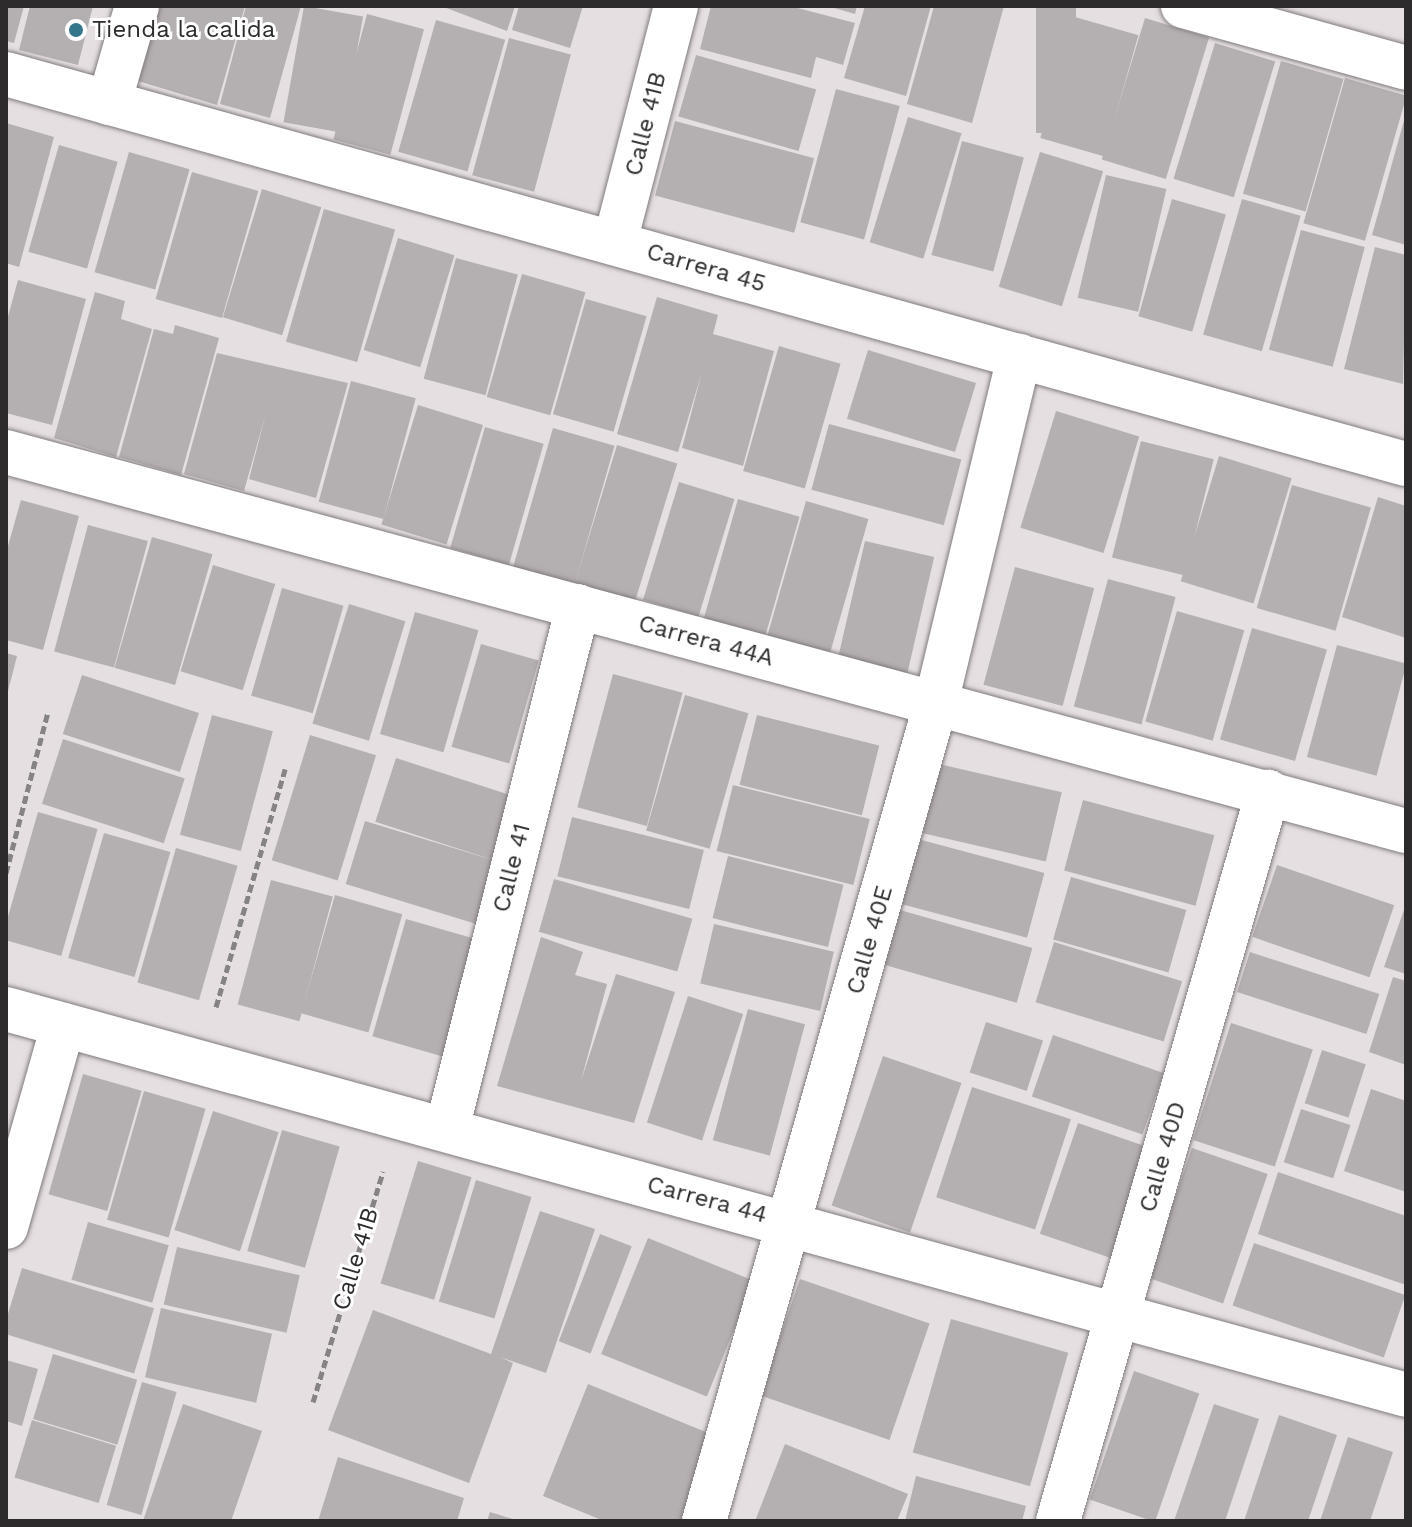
<!DOCTYPE html>
<style>
body{margin:0}
#map{position:relative;width:1412px;height:1527px;overflow:hidden;background:#e5dfe1;font-family:"Work Sans",sans-serif}
div>[style]{position:absolute}
[style*='--x']{left:calc(var(--x)*1px);top:calc(var(--y)*1px);width:calc(var(--w)*1px);rotate:calc(var(--a)*1deg)}
.building>*{inset:0;background:#b4afb1;transform-origin:0 0}
.path>*{height:5px;margin-top:-2.5px;transform-origin:0;background:repeating-linear-gradient(90deg,#868384 0 8px,transparent 0 12px)}
.roads{filter:drop-shadow(0 0 2px #807b7c) drop-shadow(0 0 2px #807b7c)}
.pedestrian>*{height:44px;margin:-22px;padding:0 22px;transform-origin:22px;border-radius:22px;background:#fff}
.minor>*{height:44px;margin:-22px;padding:0 22px;transform-origin:22px;border-radius:22px;background:#fff}
.dots>*{width:22px;height:22px;translate:-50% -50%;box-sizing:border-box;border:4px solid #fff;border-radius:50%}
span{translate:-50% -50%;white-space:nowrap;text-align:center;line-height:1.15;-webkit-text-stroke:6px #fff;paint-order:stroke}
.poi-label{font-size:24px;color:#2d2b2c}
.left{translate:0 -50%;text-align:left}
.street-label{font-size:24px;color:#2d2b2c}
.frame{position:absolute;inset:0;border:8px solid #2d2b2c;pointer-events:none}
</style>
<div id="map">
<div class="building">
<i style="clip-path:polygon(6px 6px,24px 6px,14px 43px,6px 41px)"></i>
<i style="clip-path:polygon(30px 6px,93px 6px,78px 65px,19px 50px)"></i>
<i style="clip-path:polygon(160px 6px,245px 6px,217px 105px,138px 81px)"></i>
<i style="clip-path:polygon(246px 6px,301px 6px,270px 118px,220px 104px)"></i>
<i style="left:304px;top:6px;width:60px;height:118px;rotate:10deg"></i>
<i style="clip-path:polygon(441px 6px,515px 6px,507px 31px)"></i>
<i style="clip-path:polygon(519px 6px,583px 6px,570px 48px,512px 30px)"></i>
<i style="clip-path:polygon(711px 6px,790px 6px,855px 23px,843px 65px,816px 57px,811px 78px,700px 49px)"></i>
<i style="clip-path:polygon(827px 6px,857px 6px,855px 14px)"></i>
<i style="clip-path:polygon(865px 6px,931px 6px,906px 96px,844px 78px)"></i>
<i style="clip-path:polygon(934px 6px,1004px 6px,972px 123px,907px 104px)"></i>
<i style="left:1036px;top:6px;width:40px;height:127px"></i>
<i style="left:367px;top:14px;width:59px;height:130px;rotate:15deg"></i>
<i style="left:1075px;top:17px;width:66px;height:126px;rotate:16deg"></i>
<i style="left:1145px;top:18px;width:67px;height:148px;rotate:17deg"></i>
<i style="left:436px;top:20px;width:72px;height:137px;rotate:16deg"></i>
<i style="left:509px;top:38px;width:64px;height:142px;rotate:15deg"></i>
<i style="left:1215px;top:43px;width:63px;height:142px;rotate:17deg"></i>
<i style="left:696px;top:55px;width:125px;height:64px;rotate:16deg"></i>
<i style="left:1281px;top:61px;width:65px;height:138px;rotate:16deg"></i>
<i style="left:1345px;top:78px;width:64px;height:151px;rotate:16deg"></i>
<i style="left:836px;top:89px;width:66px;height:138px;rotate:15deg"></i>
<i style="left:908px;top:117px;width:56px;height:131px;rotate:17deg"></i>
<i style="clip-path:polygon(1405px 117px,1406px 117px,1406px 245px,1372px 235px)"></i>
<i style="left:675px;top:121px;width:144px;height:77px;rotate:15deg"></i>
<i style="clip-path:polygon(6px 123px,54px 137px,19px 267px,6px 263px)"></i>
<i style="left:962px;top:141px;width:64px;height:118px;rotate:15deg"></i>
<i style="left:59px;top:145px;width:61px;height:111px;rotate:16deg"></i>
<i style="left:129px;top:152px;width:63px;height:125px;rotate:16deg"></i>
<i style="left:1040px;top:152px;width:66px;height:141px;rotate:17deg"></i>
<i style="left:192px;top:172px;width:69px;height:132px;rotate:16deg"></i>
<i style="left:1106px;top:175px;width:62px;height:126px;rotate:13deg"></i>
<i style="left:262px;top:189px;width:62px;height:134px;rotate:17deg"></i>
<i style="left:1172px;top:199px;width:56px;height:122px;rotate:16deg"></i>
<i style="left:1242px;top:199px;width:61px;height:141px;rotate:16deg"></i>
<i style="left:324px;top:209px;width:74px;height:138px;rotate:16deg"></i>
<i style="left:1301px;top:230px;width:66px;height:124px;rotate:15deg"></i>
<i style="left:398px;top:238px;width:59px;height:117px;rotate:17deg"></i>
<i style="clip-path:polygon(1375px 247px,1406px 255px,1403px 384px,1344px 369px)"></i>
<i style="left:456px;top:258px;width:64px;height:125px;rotate:15deg"></i>
<i style="left:522px;top:274px;width:66px;height:128px;rotate:16deg"></i>
<i style="clip-path:polygon(18px 280px,86px 299px,52px 425px,6px 413px,6px 324px)"></i>
<i style="clip-path:polygon(95px 292px,125px 301px,121px 319px,152px 329px,116px 457px,54px 438px)"></i>
<i style="clip-path:polygon(657px 297px,718px 315px,713px 334px,774px 351px,743px 466px,682px 448px,702px 372px,678px 452px,617px 434px)"></i>
<i style="left:586px;top:299px;width:63px;height:120px;rotate:16deg"></i>
<i style="clip-path:polygon(175px 325px,219px 338px,181px 475px,119px 457px,154px 329px,173px 334px)"></i>
<i style="left:779px;top:346px;width:64px;height:130px;rotate:16deg"></i>
<i style="left:868px;top:350px;width:113px;height:72px;rotate:17deg"></i>
<i style="clip-path:polygon(217px 353px,348px 383px,316px 498px,249px 479px,266px 413px,244px 491px,184px 474px)"></i>
<i style="left:351px;top:381px;width:67px;height:125px;rotate:15deg"></i>
<i style="left:418px;top:405px;width:68px;height:125px;rotate:17deg"></i>
<i style="left:1056px;top:411px;width:87px;height:122px;rotate:17deg"></i>
<i style="left:829px;top:424px;width:137px;height:68px;rotate:15deg"></i>
<i style="left:485px;top:427px;width:61px;height:126px;rotate:16deg"></i>
<i style="left:553px;top:428px;width:64px;height:148px;rotate:16deg"></i>
<i style="left:1141px;top:441px;width:75px;height:120px;rotate:14deg"></i>
<i style="left:617px;top:445px;width:63px;height:150px;rotate:17deg"></i>
<i style="left:1219px;top:456px;width:76px;height:131px;rotate:17deg"></i>
<i style="left:679px;top:482px;width:58px;height:123px;rotate:17deg"></i>
<i style="left:1292px;top:485px;width:82px;height:128px;rotate:16deg"></i>
<i style="clip-path:polygon(1378px 497px,1406px 506px,1406px 638px,1342px 617px)"></i>
<i style="left:738px;top:499px;width:64px;height:125px;rotate:16deg"></i>
<i style="clip-path:polygon(21px 500px,79px 516px,43px 650px,6px 640px,6px 553px)"></i>
<i style="left:806px;top:501px;width:65px;height:147px;rotate:16deg"></i>
<i style="left:88px;top:525px;width:62px;height:131px;rotate:15deg"></i>
<i style="left:152px;top:537px;width:63px;height:136px;rotate:16deg"></i>
<i style="left:865px;top:541px;width:71px;height:129px;rotate:13deg"></i>
<i style="left:213px;top:565px;width:65px;height:111px;rotate:17deg"></i>
<i style="left:1015px;top:567px;width:82px;height:122px;rotate:15deg"></i>
<i style="left:1108px;top:579px;width:70px;height:132px;rotate:15deg"></i>
<i style="left:282px;top:588px;width:64px;height:112px;rotate:16deg"></i>
<i style="left:349px;top:604px;width:59px;height:125px;rotate:17deg"></i>
<i style="left:1177px;top:611px;width:70px;height:115px;rotate:16deg"></i>
<i style="left:415px;top:612px;width:66px;height:127px;rotate:16deg"></i>
<i style="left:1252px;top:628px;width:78px;height:116px;rotate:16deg"></i>
<i style="left:481px;top:644px;width:60px;height:107px;rotate:16deg"></i>
<i style="left:1337px;top:645px;width:72px;height:116px;rotate:15deg"></i>
<i style="clip-path:polygon(6px 653px,17px 656px,7px 695px,6px 695px)"></i>
<i style="left:613px;top:674px;width:72px;height:138px;rotate:15deg"></i>
<i style="left:82px;top:675px;width:123px;height:62px;rotate:18deg"></i>
<i style="left:685px;top:695px;width:66px;height:141px;rotate:16deg"></i>
<i style="left:212px;top:715px;width:63px;height:124px;rotate:15deg"></i>
<i style="left:757px;top:715px;width:126px;height:72px;rotate:14deg"></i>
<i style="left:310px;top:735px;width:69px;height:131px;rotate:17deg"></i>
<i style="left:63px;top:739px;width:128px;height:68px;rotate:18deg"></i>
<i style="left:396px;top:758px;width:123px;height:67px;rotate:18deg"></i>
<i style="left:939px;top:764px;width:126px;height:71px;rotate:13deg"></i>
<i style="left:733px;top:785px;width:141px;height:68px;rotate:14deg"></i>
<i style="left:1083px;top:800px;width:136px;height:73px;rotate:15deg"></i>
<i style="left:38px;top:812px;width:62px;height:132px;rotate:16deg"></i>
<i style="left:572px;top:817px;width:136px;height:61px;rotate:14deg"></i>
<i style="left:365px;top:821px;width:152px;height:66px;rotate:17deg"></i>
<i style="left:104px;top:833px;width:69px;height:130px;rotate:16deg"></i>
<i style="left:914px;top:838px;width:135px;height:67px;rotate:15deg"></i>
<i style="left:176px;top:848px;width:64px;height:140px;rotate:16deg"></i>
<i style="left:728px;top:856px;width:119px;height:64px;rotate:14deg"></i>
<i style="left:1277px;top:865px;width:124px;height:76px;rotate:19deg"></i>
<i style="left:1071px;top:877px;width:120px;height:65px;rotate:16deg"></i>
<i style="left:554px;top:879px;width:144px;height:55px;rotate:16deg"></i>
<i style="left:271px;top:880px;width:64px;height:129px;rotate:15deg"></i>
<i style="left:335px;top:895px;width:70px;height:123px;rotate:16deg"></i>
<i style="clip-path:polygon(1406px 904px,1406px 974px,1384px 967px)"></i>
<i style="left:893px;top:908px;width:145px;height:57px;rotate:16deg"></i>
<i style="left:406px;top:919px;width:75px;height:122px;rotate:16deg"></i>
<i style="left:714px;top:924px;width:123px;height:61px;rotate:13deg"></i>
<i style="clip-path:polygon(541px 937px,583px 952px,575px 975px,607px 984px,581px 1081px,616px 974px,675px 992px,634px 1123px,497px 1086px)"></i>
<i style="left:1054px;top:942px;width:134px;height:63px;rotate:17deg"></i>
<i style="left:1250px;top:952px;width:136px;height:42px;rotate:18deg"></i>
<i style="clip-path:polygon(1393px 977px,1406px 981px,1406px 1065px,1369px 1052px)"></i>
<i style="left:688px;top:996px;width:58px;height:133px;rotate:18deg"></i>
<i style="left:748px;top:1009px;width:59px;height:136px;rotate:15deg"></i>
<i style="left:986px;top:1022px;width:60px;height:53px;rotate:18deg"></i>
<i style="left:1231px;top:1023px;width:86px;height:123px;rotate:18deg"></i>
<i style="left:1053px;top:1035px;width:117px;height:65px;rotate:19deg"></i>
<i style="left:1322px;top:1050px;width:46px;height:56px;rotate:18deg"></i>
<i style="left:883px;top:1056px;width:83px;height:158px;rotate:19deg"></i>
<i style="left:83px;top:1074px;width:61px;height:125px;rotate:16deg"></i>
<i style="left:972px;top:1087px;width:104px;height:116px;rotate:18deg"></i>
<i style="clip-path:polygon(1371px 1089px,1406px 1101px,1406px 1192px,1344px 1171px)"></i>
<i style="left:144px;top:1091px;width:64px;height:134px;rotate:16deg"></i>
<i style="left:1301px;top:1109px;width:52px;height:56px;rotate:18deg"></i>
<i style="left:213px;top:1111px;width:69px;height:125px;rotate:18deg"></i>
<i style="left:1078px;top:1123px;width:78px;height:117px;rotate:19deg"></i>
<i style="left:282px;top:1130px;width:60px;height:126px;rotate:16deg"></i>
<i style="left:1192px;top:1148px;width:80px;height:137px;rotate:19deg"></i>
<i style="left:418px;top:1161px;width:56px;height:128px;rotate:17deg"></i>
<i style="clip-path:polygon(1278px 1172px,1406px 1216px,1406px 1285px,1258px 1234px)"></i>
<i style="left:476px;top:1180px;width:58px;height:127px;rotate:17deg"></i>
<i style="clip-path:polygon(540px 1211px,595px 1229px,546px 1373px,500px 1357px,513px 1363px,469px 1483px,328px 1430px,373px 1310px,491px 1354px)"></i>
<i style="left:88px;top:1222px;width:84px;height:60px;rotate:16deg"></i>
<i style="left:600px;top:1234px;width:34px;height:115px;rotate:21deg"></i>
<i style="left:648px;top:1238px;width:114px;height:125px;rotate:22deg"></i>
<i style="left:1254px;top:1243px;width:160px;height:66px;rotate:19deg"></i>
<i style="left:177px;top:1247px;width:126px;height:59px;rotate:13deg"></i>
<i style="left:22px;top:1268px;width:138px;height:68px;rotate:17deg"></i>
<i style="left:800px;top:1279px;width:137px;height:123px;rotate:19deg"></i>
<i style="left:161px;top:1308px;width:114px;height:71px;rotate:13deg"></i>
<i style="left:951px;top:1319px;width:122px;height:139px;rotate:16deg"></i>
<i style="left:53px;top:1354px;width:88px;height:68px;rotate:17deg"></i>
<i style="clip-path:polygon(6px 1360px,38px 1369px,22px 1426px,6px 1421px)"></i>
<i style="left:1134px;top:1371px;width:69px;height:136px;rotate:19deg"></i>
<i style="left:142px;top:1382px;width:36px;height:128px;rotate:16deg"></i>
<i style="clip-path:polygon(588px 1384px,718px 1437px,684px 1521px,604px 1521px,543px 1496px)"></i>
<i style="clip-path:polygon(183px 1404px,262px 1431px,231px 1521px,143px 1521px)"></i>
<i style="clip-path:polygon(1214px 1404px,1259px 1419px,1225px 1521px,1174px 1521px)"></i>
<i style="clip-path:polygon(1279px 1415px,1337px 1435px,1308px 1521px,1244px 1521px)"></i>
<i style="left:32px;top:1420px;width:88px;height:60px;rotate:17deg"></i>
<i style="clip-path:polygon(1348px 1437px,1393px 1452px,1370px 1521px,1320px 1521px)"></i>
<i style="clip-path:polygon(785px 1444px,908px 1494px,897px 1521px,755px 1521px)"></i>
<i style="clip-path:polygon(338px 1457px,464px 1498px,457px 1521px,318px 1521px)"></i>
<i style="clip-path:polygon(916px 1476px,1026px 1506px,1022px 1521px,905px 1521px)"></i>
<i style="clip-path:polygon(490px 1512px,516px 1520px,516px 1521px,487px 1521px)"></i>
</div>
<div class="path">
<i style="--x:6;--y:873;--w:166;--a:-75.4"></i>
<i style="--x:216;--y:1007;--w:248;--a:-73.8"></i>
<i style="--x:313;--y:1402;--w:241;--a:-73.1"></i>
</div>
<div class="roads">
<div class="pedestrian">
<i style="--x:704;--y:1521;--w:850;--a:-74.17"></i>
<i style="--x:936;--y:703;--w:357;--a:-76.5"></i>
<i style="--x:1058;--y:1521;--w:759;--a:-73.93"></i>
</div>
<div class="minor">
<i style="--x:1183;--y:6;--w:231;--a:15.5"></i>
<i style="--x:6;--y:74;--w:1453;--a:15.57"></i>
<i style="--x:109;--y:103;--w:101;--a:-73.9"></i>
<i style="--x:615;--y:242;--w:244;--a:-75.5"></i>
<i style="--x:6;--y:452;--w:1450;--a:15.15"></i>
<i style="--x:6;--y:1009;--w:1452;--a:15.41"></i>
<i style="--x:447;--y:1129;--w:539;--a:-75.94"></i>
<i style="--x:6;--y:1227;--w:210;--a:-74.2"></i>
</div>
</div>
<div class="dots">
<i style="left:76px;top:30px;background:#36768a"></i>
</div>
<div class="poi-label">
<span class="left" style="left:92px;top:30px">Tienda la calida</span>
</div>
<div class="street-label">
<span style="left:646px;top:124px;rotate:-76deg">Calle 41B</span>
<span style="left:706px;top:268px;rotate:16deg">Carrera 45</span>
<span style="left:706px;top:641px;rotate:15deg">Carrera 44A</span>
<span style="left:512px;top:868px;rotate:-76deg">Calle 41</span>
<span style="left:870px;top:940px;rotate:-74deg">Calle 40E</span>
<span style="left:1163px;top:1157px;rotate:-74deg">Calle 40D</span>
<span style="left:707px;top:1200px;rotate:15deg">Carrera 44</span>
<span style="left:356px;top:1259px;rotate:-73deg">Calle 41B</span>
</div>
<div class="frame"></div>
</div>
